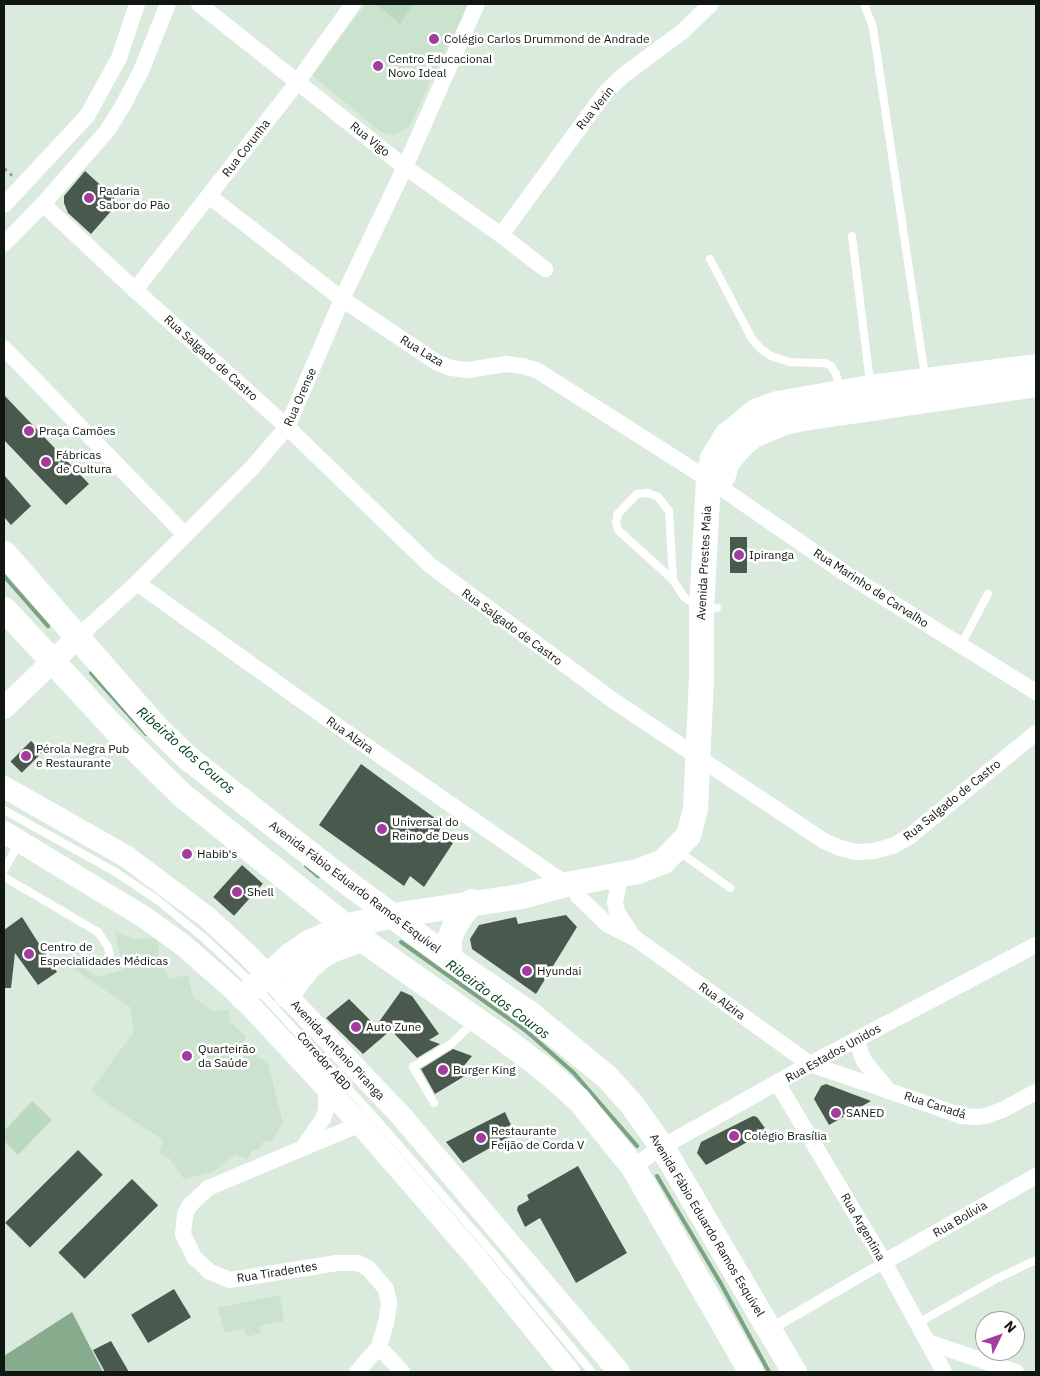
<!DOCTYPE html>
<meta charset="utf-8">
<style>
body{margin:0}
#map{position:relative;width:1040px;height:1376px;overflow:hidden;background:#daebdd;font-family:"IBM Plex Sans",sans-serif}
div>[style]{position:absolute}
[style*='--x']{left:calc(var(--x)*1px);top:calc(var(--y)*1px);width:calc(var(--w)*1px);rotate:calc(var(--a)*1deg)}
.built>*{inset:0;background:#cbe2ce}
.green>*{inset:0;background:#bad9bf}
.forest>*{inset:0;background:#86ab8d}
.stream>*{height:4px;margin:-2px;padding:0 2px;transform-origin:2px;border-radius:2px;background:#7da183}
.building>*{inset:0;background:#4a594d;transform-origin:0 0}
.path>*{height:2.5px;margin-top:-1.25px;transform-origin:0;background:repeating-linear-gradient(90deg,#929f94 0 4px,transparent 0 8px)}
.service>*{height:8px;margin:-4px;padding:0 4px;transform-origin:4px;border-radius:4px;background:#fff}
.pedestrian>*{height:11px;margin:-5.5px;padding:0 5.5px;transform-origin:5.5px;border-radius:5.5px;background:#fff}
.minor>*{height:16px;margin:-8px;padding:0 8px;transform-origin:8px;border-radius:8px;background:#fff}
.secondary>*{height:22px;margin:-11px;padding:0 11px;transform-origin:11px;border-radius:11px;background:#fff}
.primary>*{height:25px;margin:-12.5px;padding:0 12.5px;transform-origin:12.5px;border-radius:12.5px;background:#fff}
.dots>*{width:14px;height:14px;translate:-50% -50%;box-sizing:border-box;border:2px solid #fff;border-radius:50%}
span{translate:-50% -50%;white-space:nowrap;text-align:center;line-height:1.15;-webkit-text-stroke:5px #fff;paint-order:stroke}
.poi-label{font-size:12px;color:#101611}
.left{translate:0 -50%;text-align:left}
.street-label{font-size:12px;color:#101611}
.water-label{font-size:14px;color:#014019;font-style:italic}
.frame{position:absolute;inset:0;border:5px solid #101611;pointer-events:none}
.north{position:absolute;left:975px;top:1311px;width:50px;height:50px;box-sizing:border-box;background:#fff;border:1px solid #9fa2a0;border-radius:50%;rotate:48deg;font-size:14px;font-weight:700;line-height:20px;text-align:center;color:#101611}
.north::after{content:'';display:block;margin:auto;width:18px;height:22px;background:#a43c9f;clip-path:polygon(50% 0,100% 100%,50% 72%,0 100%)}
</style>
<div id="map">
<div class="built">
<i style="clip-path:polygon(366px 4px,467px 4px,461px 21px,441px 57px,410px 126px,395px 135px,379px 131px,312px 75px)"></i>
<i style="clip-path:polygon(115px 932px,136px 939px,158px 938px,159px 959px,164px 966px,168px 979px,188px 975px,193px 997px,214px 1012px,229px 1009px,230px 1022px,246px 1036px,244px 1042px,247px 1049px,268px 1063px,283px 1123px,272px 1140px,263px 1142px,259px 1149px,252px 1151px,247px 1160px,236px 1154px,214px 1171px,184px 1179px,168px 1157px,159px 1153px,163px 1140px,111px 1106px,91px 1090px,134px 1032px,130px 1007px,65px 963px,65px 956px,98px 977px,123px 970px)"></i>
<i style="clip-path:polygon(280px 1295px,284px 1321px,259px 1326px,261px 1333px,247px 1337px,244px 1329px,225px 1333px,218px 1308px)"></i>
</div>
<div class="green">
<i style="clip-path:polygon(376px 4px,414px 4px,400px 24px)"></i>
<i style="clip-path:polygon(32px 1101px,52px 1120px,18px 1155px,4px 1141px,4px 1131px)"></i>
</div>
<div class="forest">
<i style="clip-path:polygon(72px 1312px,103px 1372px,4px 1372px,4px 1356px)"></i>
</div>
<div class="stream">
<i style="--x:4;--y:576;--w:67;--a:48.7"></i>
<i style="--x:91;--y:673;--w:82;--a:48"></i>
<i style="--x:306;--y:866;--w:16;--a:40"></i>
<i style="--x:401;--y:942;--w:152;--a:35.4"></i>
<i style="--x:525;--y:1030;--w:64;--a:41.2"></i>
<i style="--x:573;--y:1072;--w:98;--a:49.1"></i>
<i style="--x:657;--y:1176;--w:123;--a:59.3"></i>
<i style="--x:720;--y:1282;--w:102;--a:61.4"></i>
</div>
<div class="building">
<i style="clip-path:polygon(85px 171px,119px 202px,91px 234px,68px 213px,64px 203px,64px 196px)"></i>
<i style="clip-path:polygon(4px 395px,89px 484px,66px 505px,4px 440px)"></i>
<i style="clip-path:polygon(4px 475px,31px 506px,11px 525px,4px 517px)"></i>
<i style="left:747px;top:537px;width:36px;height:17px;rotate:90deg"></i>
<i style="left:31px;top:741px;width:16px;height:29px;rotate:45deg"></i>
<i style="clip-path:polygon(361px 764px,443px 824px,438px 833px,453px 843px,424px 887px,410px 876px,404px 886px,319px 825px)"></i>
<i style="left:242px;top:865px;width:28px;height:43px;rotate:42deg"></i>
<i style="clip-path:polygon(566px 915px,577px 927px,536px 994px,472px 949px,470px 939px,479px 925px,516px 917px,518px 924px)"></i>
<i style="clip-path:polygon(22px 917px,57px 972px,38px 985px,15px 953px,11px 988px,4px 988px,4px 930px)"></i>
<i style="clip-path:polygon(401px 991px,412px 996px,439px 1034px,429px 1040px,440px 1044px,417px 1058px,391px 1030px,363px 1054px,326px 1018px,349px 999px,376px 1026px)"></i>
<i style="clip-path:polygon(453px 1049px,472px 1056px,463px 1067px,468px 1074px,435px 1094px,421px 1069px)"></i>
<i style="clip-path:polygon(826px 1084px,871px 1101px,829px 1125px,814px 1099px,821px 1086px)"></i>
<i style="clip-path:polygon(505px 1112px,515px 1134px,463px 1163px,446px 1142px)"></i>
<i style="clip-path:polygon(753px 1116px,757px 1117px,767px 1131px,706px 1165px,697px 1153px,701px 1142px)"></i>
<i style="left:78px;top:1150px;width:35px;height:103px;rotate:45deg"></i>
<i style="clip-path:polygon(578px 1166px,627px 1253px,576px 1283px,540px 1218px,525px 1227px,517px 1210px,518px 1206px,529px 1200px,527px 1195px)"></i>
<i style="left:132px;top:1179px;width:37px;height:104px;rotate:45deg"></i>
<i style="left:174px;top:1289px;width:33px;height:50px;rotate:59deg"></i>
<i style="clip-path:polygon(111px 1341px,129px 1372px,105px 1372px,93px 1350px)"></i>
</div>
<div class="path">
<i style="--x:4;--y:168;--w:11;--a:41"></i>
</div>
<div class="service">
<i style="--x:864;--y:4;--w:26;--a:69"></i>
<i style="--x:873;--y:28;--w:352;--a:81.5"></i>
<i style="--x:852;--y:236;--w:148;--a:83"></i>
<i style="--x:710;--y:259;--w:90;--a:62.3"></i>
<i style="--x:752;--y:339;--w:13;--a:48"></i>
<i style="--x:761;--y:349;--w:12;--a:35"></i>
<i style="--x:771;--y:356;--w:20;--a:18"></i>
<i style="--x:790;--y:362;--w:35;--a:2"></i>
<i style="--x:825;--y:363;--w:7;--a:27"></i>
<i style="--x:831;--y:366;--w:9;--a:58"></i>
<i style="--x:836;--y:374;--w:16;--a:75"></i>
<i style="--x:673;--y:580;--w:69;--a:-93.3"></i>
<i style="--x:669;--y:511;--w:18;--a:-128"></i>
<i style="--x:658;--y:497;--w:11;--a:-158"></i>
<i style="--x:648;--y:493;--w:11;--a:175"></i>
<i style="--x:637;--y:494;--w:28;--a:134"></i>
<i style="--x:618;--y:514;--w:9;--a:103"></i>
<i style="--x:616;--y:523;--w:7;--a:74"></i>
<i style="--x:618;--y:530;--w:74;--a:42.3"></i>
<i style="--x:673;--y:580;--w:20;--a:57"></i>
<i style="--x:684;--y:597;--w:21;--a:35"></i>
<i style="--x:701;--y:609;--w:16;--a:-4"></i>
<i style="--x:961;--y:645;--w:58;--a:-62.1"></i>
<i style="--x:4;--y:810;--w:129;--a:29.1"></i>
<i style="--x:117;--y:873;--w:47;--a:33.7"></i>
<i style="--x:156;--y:899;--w:62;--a:39.1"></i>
<i style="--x:204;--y:938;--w:70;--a:43.3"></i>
<i style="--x:255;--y:986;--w:178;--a:47.7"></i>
<i style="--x:375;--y:1118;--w:169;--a:48.8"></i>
<i style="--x:486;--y:1245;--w:165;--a:50.2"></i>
<i style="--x:678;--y:851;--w:64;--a:35.4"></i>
<i style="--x:4;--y:870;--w:31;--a:-61"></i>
<i style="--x:4;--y:877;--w:109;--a:30.3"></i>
<i style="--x:98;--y:932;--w:18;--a:56"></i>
<i style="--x:108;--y:947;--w:10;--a:79"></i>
<i style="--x:434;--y:1103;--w:42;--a:-120.3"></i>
<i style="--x:413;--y:1067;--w:44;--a:-31.2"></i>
<i style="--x:451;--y:1044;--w:30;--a:-44"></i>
<i style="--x:918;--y:1323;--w:87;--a:-29.5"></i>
<i style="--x:994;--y:1280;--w:47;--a:-25.5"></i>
</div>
<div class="pedestrian">
<i style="--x:769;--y:1329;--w:133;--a:-30.2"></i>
</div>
<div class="minor">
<i style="--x:199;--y:4;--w:263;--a:38.4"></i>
<i style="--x:405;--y:167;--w:118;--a:35.3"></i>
<i style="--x:501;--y:235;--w:56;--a:37.7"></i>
<i style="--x:209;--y:196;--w:168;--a:37.8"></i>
<i style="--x:342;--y:299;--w:113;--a:33.8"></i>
<i style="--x:436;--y:362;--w:16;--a:22"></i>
<i style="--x:451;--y:368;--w:17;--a:7"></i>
<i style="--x:468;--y:370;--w:38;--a:-9"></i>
<i style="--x:506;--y:364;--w:17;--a:7"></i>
<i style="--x:523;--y:366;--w:16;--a:18"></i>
<i style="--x:538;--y:371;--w:216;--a:32.5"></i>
<i style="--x:720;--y:487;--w:150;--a:34.6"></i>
<i style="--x:843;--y:572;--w:227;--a:31.9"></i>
<i style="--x:43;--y:204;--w:126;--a:43.1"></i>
<i style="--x:135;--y:290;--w:205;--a:42"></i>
<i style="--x:287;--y:427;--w:200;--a:44"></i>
<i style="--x:431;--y:566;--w:231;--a:36.4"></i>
<i style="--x:617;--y:703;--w:249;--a:33.7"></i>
<i style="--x:824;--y:841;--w:17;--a:24"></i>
<i style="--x:840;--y:848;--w:16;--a:14"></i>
<i style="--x:856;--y:852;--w:18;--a:-3"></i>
<i style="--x:874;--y:851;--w:20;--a:-15"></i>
<i style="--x:893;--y:846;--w:20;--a:-30"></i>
<i style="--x:910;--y:836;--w:163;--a:-39.3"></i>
<i style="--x:4;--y:205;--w:122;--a:-47"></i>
<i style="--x:87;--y:116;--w:66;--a:-61.1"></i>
<i style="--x:119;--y:58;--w:57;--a:-71.6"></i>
<i style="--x:501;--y:235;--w:176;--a:-53.8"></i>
<i style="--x:605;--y:93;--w:28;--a:-44"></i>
<i style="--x:625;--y:74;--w:71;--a:-36.4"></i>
<i style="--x:682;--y:32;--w:40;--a:-44"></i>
<i style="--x:4;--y:244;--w:56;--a:-45.7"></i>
<i style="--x:43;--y:204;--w:97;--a:-48.8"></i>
<i style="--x:107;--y:131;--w:31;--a:-58"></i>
<i style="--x:123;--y:105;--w:38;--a:-62"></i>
<i style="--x:141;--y:71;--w:72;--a:-68.1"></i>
<i style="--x:135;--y:290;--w:265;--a:-52"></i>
<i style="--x:298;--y:81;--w:95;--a:-54.5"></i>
<i style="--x:4;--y:348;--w:260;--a:45.9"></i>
<i style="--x:137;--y:583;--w:244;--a:35.5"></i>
<i style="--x:336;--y:725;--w:280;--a:34.7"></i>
<i style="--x:78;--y:637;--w:80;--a:-42.5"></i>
<i style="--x:137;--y:583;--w:163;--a:-45"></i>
<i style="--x:252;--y:468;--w:54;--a:-49.5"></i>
<i style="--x:287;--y:427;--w:139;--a:-66.7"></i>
<i style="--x:342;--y:299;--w:146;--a:-64.5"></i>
<i style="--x:405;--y:167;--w:178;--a:-66.2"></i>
<i style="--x:618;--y:888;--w:14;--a:102"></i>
<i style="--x:615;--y:902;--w:10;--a:79"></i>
<i style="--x:617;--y:912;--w:27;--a:57"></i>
<i style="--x:578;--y:896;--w:40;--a:44"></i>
<i style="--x:607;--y:924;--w:31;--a:27"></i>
<i style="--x:635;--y:938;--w:216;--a:35.8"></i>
<i style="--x:810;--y:1064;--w:161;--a:18.9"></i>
<i style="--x:962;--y:1116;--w:13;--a:4"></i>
<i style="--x:975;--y:1117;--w:11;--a:-5"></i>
<i style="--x:986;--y:1116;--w:17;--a:-21"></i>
<i style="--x:1002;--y:1110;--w:38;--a:-28"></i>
<i style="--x:856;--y:1040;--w:22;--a:69"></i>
<i style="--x:864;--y:1061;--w:34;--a:50"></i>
<i style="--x:778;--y:1084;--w:207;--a:59.2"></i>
<i style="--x:884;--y:1262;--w:125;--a:61.4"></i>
<i style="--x:304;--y:1146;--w:33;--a:-55"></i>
<i style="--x:323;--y:1119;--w:9;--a:-72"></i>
<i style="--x:326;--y:1110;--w:23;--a:-90"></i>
<i style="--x:633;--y:1167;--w:35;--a:-35"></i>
<i style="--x:662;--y:1147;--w:170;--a:-29.3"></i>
<i style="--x:810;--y:1064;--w:255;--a:-27.8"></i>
<i style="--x:884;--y:1262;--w:175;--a:-29.5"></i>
<i style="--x:928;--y:1342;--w:93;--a:18.8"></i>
<i style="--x:379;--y:1347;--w:34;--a:47"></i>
<i style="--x:357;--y:1372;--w:33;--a:-49"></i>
<i style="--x:379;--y:1347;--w:25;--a:-74"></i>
<i style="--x:386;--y:1323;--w:20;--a:-81"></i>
<i style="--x:389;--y:1303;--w:14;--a:-102"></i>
<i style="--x:386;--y:1289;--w:28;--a:-131"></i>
<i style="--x:368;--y:1268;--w:11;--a:-153"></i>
<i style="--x:358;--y:1263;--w:21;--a:180"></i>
<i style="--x:337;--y:1263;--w:108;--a:171"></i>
<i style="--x:230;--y:1280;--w:22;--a:-158"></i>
<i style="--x:210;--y:1272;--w:22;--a:-137"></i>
<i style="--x:194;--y:1257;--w:25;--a:-116"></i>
<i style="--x:183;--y:1234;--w:20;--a:-84"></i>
<i style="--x:185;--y:1214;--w:10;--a:-61"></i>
<i style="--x:190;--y:1205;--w:25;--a:-43"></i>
<i style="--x:208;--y:1188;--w:165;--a:-22.8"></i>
</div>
<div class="secondary">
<i style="--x:4;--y:708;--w:103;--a:-43.8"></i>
<i style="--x:4;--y:787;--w:142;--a:29.6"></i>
<i style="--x:127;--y:857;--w:100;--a:36.9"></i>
<i style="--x:207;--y:917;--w:56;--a:42.8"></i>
<i style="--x:248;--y:955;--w:225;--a:46.4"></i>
<i style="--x:403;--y:1118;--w:333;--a:49.6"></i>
<i style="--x:4;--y:832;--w:164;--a:31.3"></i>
<i style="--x:144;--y:917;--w:48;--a:35.7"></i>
<i style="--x:183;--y:945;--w:79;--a:41.4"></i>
<i style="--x:242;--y:997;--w:173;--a:47.1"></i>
<i style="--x:360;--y:1124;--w:174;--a:49"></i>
<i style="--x:474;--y:1255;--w:151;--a:50.9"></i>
</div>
<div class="primary">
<i style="--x:723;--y:475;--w:12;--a:-76"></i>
<i style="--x:726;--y:463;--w:21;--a:-51"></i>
<i style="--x:739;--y:447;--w:18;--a:-41"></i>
<i style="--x:753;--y:435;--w:34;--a:-23"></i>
<i style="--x:784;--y:422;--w:19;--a:-12"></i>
<i style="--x:803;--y:418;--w:235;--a:-8.3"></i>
<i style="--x:4;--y:553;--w:227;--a:48.9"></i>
<i style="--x:153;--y:724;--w:49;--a:44.2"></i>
<i style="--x:188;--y:758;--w:188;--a:38.1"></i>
<i style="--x:336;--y:874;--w:141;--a:36.6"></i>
<i style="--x:449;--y:958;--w:96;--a:34.4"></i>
<i style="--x:528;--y:1012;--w:102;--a:39.4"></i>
<i style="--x:607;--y:1077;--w:38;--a:48"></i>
<i style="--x:632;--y:1105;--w:52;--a:54.5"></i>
<i style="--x:662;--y:1147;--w:261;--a:59.6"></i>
<i style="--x:4;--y:609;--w:165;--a:47.2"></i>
<i style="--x:116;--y:730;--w:93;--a:44.6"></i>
<i style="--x:182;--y:795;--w:232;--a:38.7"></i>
<i style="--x:363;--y:940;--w:177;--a:35.1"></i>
<i style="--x:508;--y:1042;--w:45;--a:36.9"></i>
<i style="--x:544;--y:1069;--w:45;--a:41.4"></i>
<i style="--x:578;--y:1099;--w:87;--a:51"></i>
<i style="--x:633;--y:1167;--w:237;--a:60.1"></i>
<i style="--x:449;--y:958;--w:20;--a:-90"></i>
<i style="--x:449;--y:938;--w:15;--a:-67"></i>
<i style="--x:455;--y:924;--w:28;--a:-55"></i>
<i style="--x:286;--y:995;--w:33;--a:-52"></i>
<i style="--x:306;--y:969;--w:18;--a:-43"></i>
<i style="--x:319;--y:957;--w:16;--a:-30"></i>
<i style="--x:333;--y:949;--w:21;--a:-19"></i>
<i style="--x:242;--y:997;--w:65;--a:-41.3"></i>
<i style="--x:291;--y:954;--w:22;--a:-34"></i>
<i style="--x:309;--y:942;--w:39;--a:-24"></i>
<i style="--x:345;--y:926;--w:48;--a:-13.2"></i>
<i style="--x:392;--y:915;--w:130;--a:-8.4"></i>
<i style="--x:521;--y:896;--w:47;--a:-14.9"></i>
<i style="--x:566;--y:884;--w:72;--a:-10.4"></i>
<i style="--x:637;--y:871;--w:28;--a:-21"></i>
<i style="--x:663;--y:861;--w:36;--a:-46"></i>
<i style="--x:688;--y:835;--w:28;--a:-75"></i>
<i style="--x:695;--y:808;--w:130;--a:-87.4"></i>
<i style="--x:701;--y:678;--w:69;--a:-90"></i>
<i style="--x:701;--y:609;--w:130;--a:-86.9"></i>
<i style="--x:708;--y:479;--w:21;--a:-79"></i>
<i style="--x:712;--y:458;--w:27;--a:-59"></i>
<i style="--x:726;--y:435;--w:40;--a:-39"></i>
<i style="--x:757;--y:410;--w:21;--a:-19"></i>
<i style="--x:777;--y:403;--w:94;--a:-9.8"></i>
<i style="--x:870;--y:387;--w:167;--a:-7.2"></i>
</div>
<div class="dots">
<i style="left:434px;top:39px;background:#a43c9f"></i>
<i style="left:378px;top:66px;background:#a43c9f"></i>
<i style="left:89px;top:198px;background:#a43c9f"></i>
<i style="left:29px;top:431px;background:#a43c9f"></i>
<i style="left:46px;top:462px;background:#a43c9f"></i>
<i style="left:739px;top:555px;background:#a43c9f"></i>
<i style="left:26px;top:756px;background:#a43c9f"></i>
<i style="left:382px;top:829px;background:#a43c9f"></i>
<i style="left:187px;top:854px;background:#a43c9f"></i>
<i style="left:237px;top:892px;background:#a43c9f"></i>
<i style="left:29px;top:954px;background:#a43c9f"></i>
<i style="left:527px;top:971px;background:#a43c9f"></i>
<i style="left:356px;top:1027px;background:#a43c9f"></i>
<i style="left:187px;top:1056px;background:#a43c9f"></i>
<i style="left:443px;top:1070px;background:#a43c9f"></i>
<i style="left:836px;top:1113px;background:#a43c9f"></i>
<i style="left:734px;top:1136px;background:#a43c9f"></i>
<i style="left:481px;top:1138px;background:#a43c9f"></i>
</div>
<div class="poi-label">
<span class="left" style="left:444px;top:39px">Colégio Carlos Drummond de Andrade</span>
<span class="left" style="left:388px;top:66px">Centro Educacional<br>Novo Ideal</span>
<span class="left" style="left:99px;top:198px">Padaria<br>Sabor do Pão</span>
<span class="left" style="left:39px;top:431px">Praça Camões</span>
<span class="left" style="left:56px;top:462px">Fábricas<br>de Cultura</span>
<span class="left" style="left:749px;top:555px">Ipiranga</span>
<span class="left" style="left:36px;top:756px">Pérola Negra Pub<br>e Restaurante</span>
<span class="left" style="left:392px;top:829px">Universal do<br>Reino de Deus</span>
<span class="left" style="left:197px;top:854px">Habib's</span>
<span class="left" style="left:247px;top:892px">Shell</span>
<span class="left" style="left:40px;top:954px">Centro de<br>Especialidades Médicas</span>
<span class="left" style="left:537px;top:971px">Hyundai</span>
<span class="left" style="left:366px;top:1027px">Auto Zune</span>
<span class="left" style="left:198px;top:1056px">Quarteirão<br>da Saúde</span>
<span class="left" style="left:453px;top:1070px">Burger King</span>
<span class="left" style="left:846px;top:1113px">SANED</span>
<span class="left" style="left:491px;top:1138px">Restaurante<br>Feijão de Corda V</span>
<span class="left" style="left:744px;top:1136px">Colégio Brasília</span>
</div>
<div class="street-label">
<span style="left:595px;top:108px;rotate:-51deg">Rua Verin</span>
<span style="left:370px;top:139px;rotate:39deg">Rua Vigo</span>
<span style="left:246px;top:148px;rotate:-52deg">Rua Corunha</span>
<span style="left:422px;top:351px;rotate:31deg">Rua Laza</span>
<span style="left:211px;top:358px;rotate:42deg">Rua Salgado de Castro</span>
<span style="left:300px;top:397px;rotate:-66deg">Rua Orense</span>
<span style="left:704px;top:563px;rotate:-87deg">Avenida Prestes Maia</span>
<span style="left:871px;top:588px;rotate:33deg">Rua Marinho de Carvalho</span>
<span style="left:512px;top:627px;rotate:36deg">Rua Salgado de Castro</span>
<span style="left:350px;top:735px;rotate:35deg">Rua Alzira</span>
<span style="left:952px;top:800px;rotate:-39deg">Rua Salgado de Castro</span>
<span style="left:355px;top:887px;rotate:37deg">Avenida Fábio Eduardo Ramos Esquível</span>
<span style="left:722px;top:1001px;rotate:36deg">Rua Alzira</span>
<span style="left:338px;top:1050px;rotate:47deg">Avenida Antônio Piranga</span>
<span style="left:833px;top:1053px;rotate:-29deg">Rua Estados Unidos</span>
<span style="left:324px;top:1061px;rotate:48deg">Corredor ABD</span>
<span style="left:935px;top:1105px;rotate:18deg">Rua Canadá</span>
<span style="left:960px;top:1219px;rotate:-30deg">Rua Bolívia</span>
<span style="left:707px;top:1225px;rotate:59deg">Avenida Fábio Eduardo Ramos Esquível</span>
<span style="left:863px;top:1227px;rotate:60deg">Rua Argentina</span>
<span style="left:277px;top:1272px;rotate:-9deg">Rua Tiradentes</span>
</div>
<div class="water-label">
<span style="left:186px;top:750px;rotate:41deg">Ribeirão dos Couros</span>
<span style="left:498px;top:999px;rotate:36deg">Ribeirão dos Couros</span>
</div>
<div class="frame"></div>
<div class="north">N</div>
</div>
